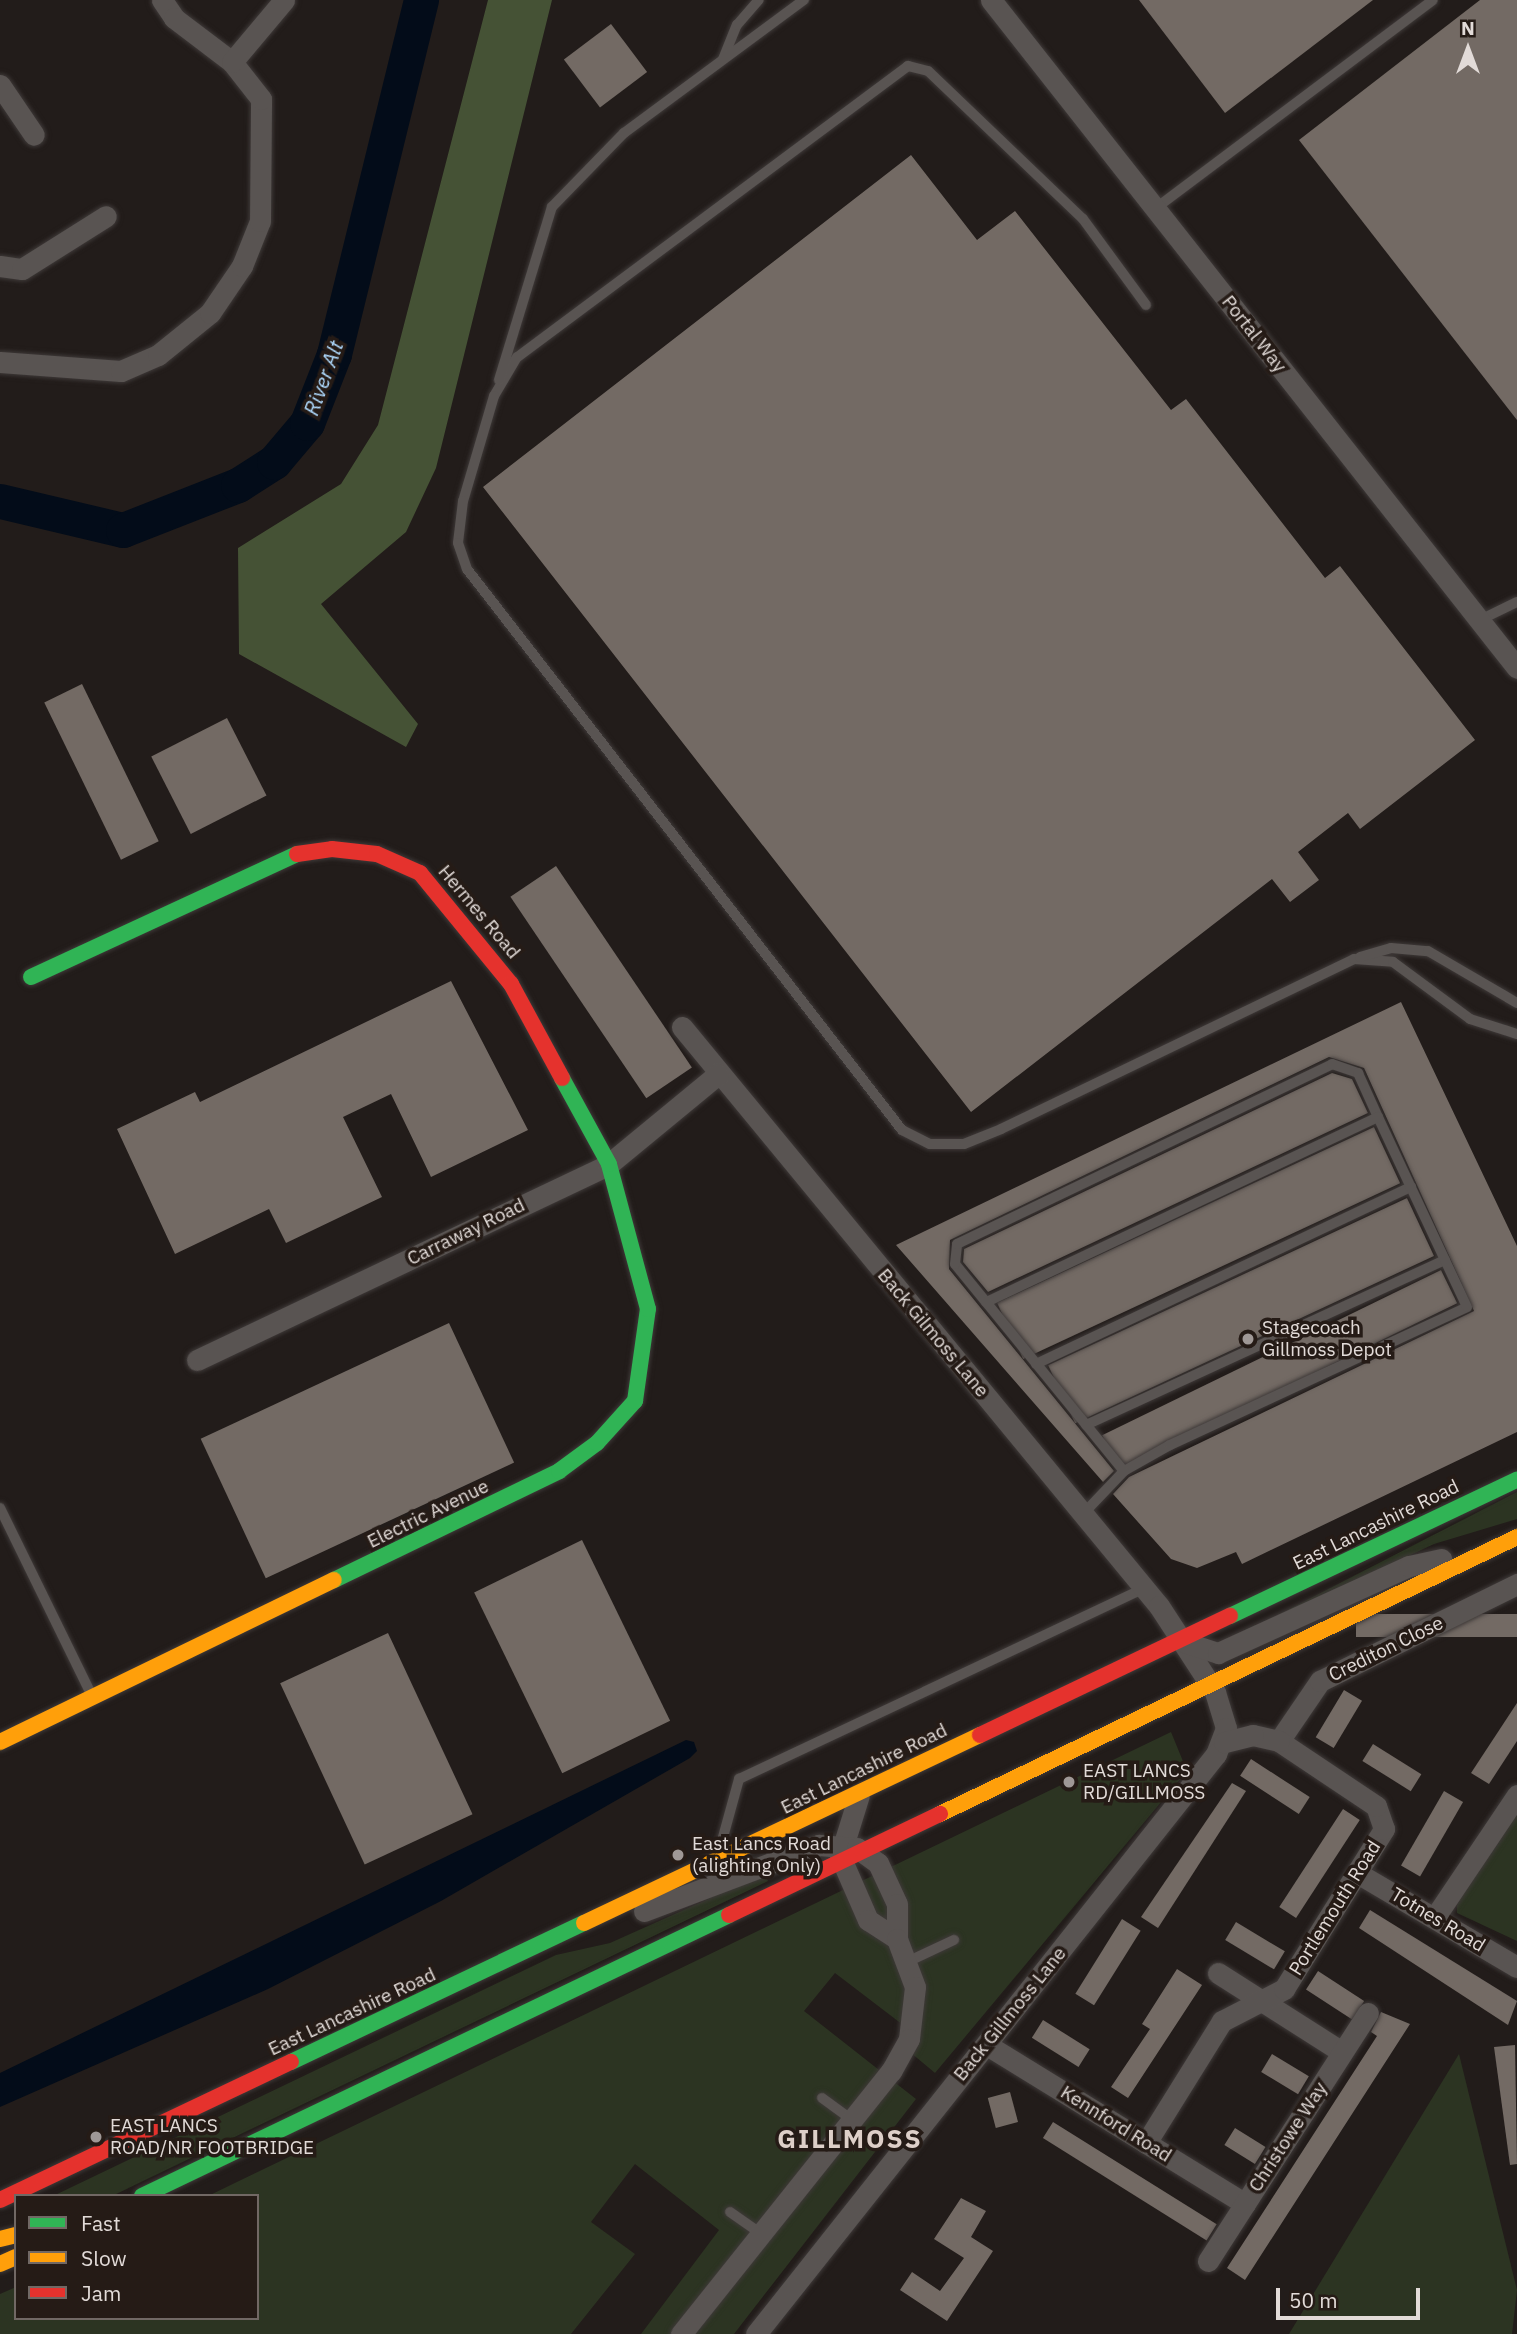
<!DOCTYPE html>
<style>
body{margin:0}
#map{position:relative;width:1517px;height:2334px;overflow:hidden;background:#221c1a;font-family:"IBM Plex Sans",sans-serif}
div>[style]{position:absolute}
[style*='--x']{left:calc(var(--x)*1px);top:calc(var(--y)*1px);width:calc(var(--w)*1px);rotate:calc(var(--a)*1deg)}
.green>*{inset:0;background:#2c3422}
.forest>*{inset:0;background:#455235}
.water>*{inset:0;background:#030c19}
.river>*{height:35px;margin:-17.5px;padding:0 17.5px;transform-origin:17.5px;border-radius:17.5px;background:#030c19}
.building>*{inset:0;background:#736a64;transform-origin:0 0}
.roads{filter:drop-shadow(0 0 2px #3e3938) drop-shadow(0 0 2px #3e3938)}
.lane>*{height:10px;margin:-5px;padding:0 5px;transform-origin:5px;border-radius:5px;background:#595452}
.street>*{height:21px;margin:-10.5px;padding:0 10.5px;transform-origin:10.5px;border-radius:10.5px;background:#595452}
.fast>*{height:16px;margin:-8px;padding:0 8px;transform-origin:8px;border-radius:8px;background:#30b455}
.slow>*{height:16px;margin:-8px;padding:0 8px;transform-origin:8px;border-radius:8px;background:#ff9f0a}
.jam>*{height:16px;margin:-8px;padding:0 8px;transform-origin:8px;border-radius:8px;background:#e5322d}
.dots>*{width:19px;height:19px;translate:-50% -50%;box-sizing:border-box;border:4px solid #251b16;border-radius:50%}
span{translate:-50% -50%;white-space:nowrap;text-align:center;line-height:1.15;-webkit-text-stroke:7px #251b16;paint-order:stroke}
.street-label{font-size:19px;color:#e2dbd8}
.poi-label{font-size:19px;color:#e2dbd8}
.left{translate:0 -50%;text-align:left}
.water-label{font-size:21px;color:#afdafe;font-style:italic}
.district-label{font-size:26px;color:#ddcfc8;font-weight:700;letter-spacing:2px}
.legend{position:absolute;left:14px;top:2194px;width:245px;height:126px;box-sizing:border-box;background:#251b16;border:2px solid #716864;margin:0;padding:9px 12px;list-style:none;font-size:21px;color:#e2dbd8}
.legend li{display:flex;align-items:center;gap:14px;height:35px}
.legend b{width:35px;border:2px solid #716864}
.north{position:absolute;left:1433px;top:14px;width:70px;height:70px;-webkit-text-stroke:5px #251b16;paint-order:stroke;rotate:0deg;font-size:19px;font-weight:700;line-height:28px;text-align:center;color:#e2dbd8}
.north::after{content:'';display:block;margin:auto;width:24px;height:32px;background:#e2dbd8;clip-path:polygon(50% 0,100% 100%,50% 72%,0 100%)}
.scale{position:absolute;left:1276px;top:2288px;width:144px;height:32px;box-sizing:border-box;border:4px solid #e2dbd8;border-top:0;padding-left:9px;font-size:21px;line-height:24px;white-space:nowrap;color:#e2dbd8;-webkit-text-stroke:5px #251b16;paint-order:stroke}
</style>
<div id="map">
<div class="green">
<i style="clip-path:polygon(1517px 1492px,1517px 1519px,1434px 1544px,1225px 1642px)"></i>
<i style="clip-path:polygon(1171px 1732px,1187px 1771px,935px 2073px,898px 2042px,907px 2028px,835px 1973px,804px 2011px,916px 2099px,734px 2334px,641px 2334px,719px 2230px,635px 2164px,591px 2222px,635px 2254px,571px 2334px,0 2334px,0 2294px,16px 2287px,16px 2318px,257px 2318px,257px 2196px,208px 2196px)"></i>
<i style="clip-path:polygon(1517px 1811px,1517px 1941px,1457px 1913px,1457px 1904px)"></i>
<i style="clip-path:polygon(764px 1874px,768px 1881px,112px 2196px,53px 2196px,556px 1955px,610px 1943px)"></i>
<i style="clip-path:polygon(1459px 2054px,1517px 2290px,1512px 2334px,1289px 2334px)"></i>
</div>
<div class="forest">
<i style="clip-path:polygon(488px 0,552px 0,436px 468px,406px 532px,321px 604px,418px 724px,406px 747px,239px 654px,238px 548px,341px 484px,378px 425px)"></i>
</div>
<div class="water">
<i style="clip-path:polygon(686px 1740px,694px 1742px,697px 1751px,690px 1758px,441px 1901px,268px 1989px,0 2107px,0 2073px)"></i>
</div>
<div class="river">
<i style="--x:0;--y:501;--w:126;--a:13.3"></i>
<i style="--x:123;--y:530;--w:123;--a:-21.4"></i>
<i style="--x:238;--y:485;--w:43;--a:-32.6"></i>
<i style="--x:274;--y:462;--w:51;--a:-49.8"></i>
<i style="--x:307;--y:423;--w:74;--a:-68.6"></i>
<i style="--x:334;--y:354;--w:365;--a:-76.2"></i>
</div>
<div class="building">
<i style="clip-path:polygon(1139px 0,1373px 0,1225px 113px)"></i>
<i style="clip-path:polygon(1480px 0,1517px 0,1517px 420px,1299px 140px)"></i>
<i style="left:611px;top:24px;width:60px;height:59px;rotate:53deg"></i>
<i style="clip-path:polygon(911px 155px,977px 240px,1015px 211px,1171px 410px,1186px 399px,1325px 578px,1340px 566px,1475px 740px,1360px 829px,1348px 813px,1298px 852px,1319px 880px,1290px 902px,1272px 879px,971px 1112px,483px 487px)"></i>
<i style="left:82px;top:684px;width:175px;height:42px;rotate:64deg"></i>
<i style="left:227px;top:718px;width:87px;height:85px;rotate:63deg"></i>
<i style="left:556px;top:866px;width:243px;height:55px;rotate:56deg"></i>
<i style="clip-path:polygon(451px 981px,528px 1130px,431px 1177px,391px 1094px,343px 1117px,382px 1197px,286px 1243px,269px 1209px,175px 1254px,117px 1129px,195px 1092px,200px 1102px)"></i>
<i style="clip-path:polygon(1401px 1002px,1517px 1246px,1517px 1432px,1242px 1564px,1236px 1552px,1197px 1568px,1171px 1559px,1113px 1494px,1129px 1477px,1474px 1311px,1364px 1068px,1329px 1057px,950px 1240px,949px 1269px,1114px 1471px,1103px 1482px,896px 1245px)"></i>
<i style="clip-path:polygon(1332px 1073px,1352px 1079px,1368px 1113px,988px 1292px,963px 1262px,964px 1249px)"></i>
<i style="left:1374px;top:1127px;width:62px;height:416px;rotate:65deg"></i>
<i style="left:1407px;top:1198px;width:64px;height:396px;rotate:65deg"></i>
<i style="left:1441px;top:1270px;width:37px;height:377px;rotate:64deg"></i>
<i style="left:449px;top:1323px;width:154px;height:274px;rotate:65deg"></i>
<i style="left:582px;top:1540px;width:201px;height:120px;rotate:64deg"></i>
<i style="left:1517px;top:1614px;width:23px;height:161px;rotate:90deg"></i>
<i style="left:388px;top:1633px;width:200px;height:119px;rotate:65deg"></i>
<i style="left:1344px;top:1690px;width:21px;height:55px;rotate:31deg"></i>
<i style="clip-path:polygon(1517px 1703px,1517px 1741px,1489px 1784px,1471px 1773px)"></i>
<i style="left:1373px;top:1744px;width:57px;height:20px;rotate:32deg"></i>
<i style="left:1251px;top:1759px;width:70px;height:20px;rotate:33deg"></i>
<i style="clip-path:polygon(1232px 1783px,1246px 1791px,1158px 1928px,1141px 1917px)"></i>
<i style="left:1444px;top:1791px;width:22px;height:86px;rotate:30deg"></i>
<i style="left:1343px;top:1809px;width:20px;height:117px;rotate:33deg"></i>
<i style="clip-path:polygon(1370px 1910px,1517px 2001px,1508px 2025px,1359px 1928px)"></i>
<i style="left:1122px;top:1919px;width:22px;height:88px;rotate:32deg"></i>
<i style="left:1236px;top:1922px;width:57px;height:21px;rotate:31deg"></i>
<i style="clip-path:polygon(1177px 1969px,1202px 1985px,1128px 2098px,1111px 2087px,1150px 2029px,1142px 2024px)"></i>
<i style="left:1318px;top:1971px;width:55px;height:22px;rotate:33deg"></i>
<i style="clip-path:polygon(1381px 2012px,1410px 2024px,1245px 2280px,1227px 2268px,1377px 2036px,1371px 2032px)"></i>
<i style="left:1043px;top:2020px;width:55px;height:21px;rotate:32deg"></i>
<i style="clip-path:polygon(1515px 2045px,1517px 2164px,1510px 2165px,1494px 2047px)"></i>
<i style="left:1272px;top:2054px;width:43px;height:21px;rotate:31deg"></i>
<i style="left:1010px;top:2092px;width:31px;height:23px;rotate:75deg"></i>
<i style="left:1053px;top:2122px;width:193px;height:19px;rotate:32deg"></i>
<i style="left:1235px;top:2128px;width:36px;height:20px;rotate:32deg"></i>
<i style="clip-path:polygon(961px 2198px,986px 2211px,971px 2237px,993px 2251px,947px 2321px,900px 2290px,912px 2272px,940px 2291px,964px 2258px,934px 2239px)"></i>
</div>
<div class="roads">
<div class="lane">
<i style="--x:723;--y:59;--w:37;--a:-68"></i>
<i style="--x:737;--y:25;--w:33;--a:-49"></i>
<i style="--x:1156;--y:208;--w:346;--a:-36.9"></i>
<i style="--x:1146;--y:305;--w:107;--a:-126.2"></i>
<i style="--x:1083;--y:219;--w:214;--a:-136.3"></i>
<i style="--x:928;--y:71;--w:21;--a:-166"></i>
<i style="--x:908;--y:66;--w:487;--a:143.3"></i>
<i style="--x:517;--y:357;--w:45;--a:120.5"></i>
<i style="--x:494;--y:396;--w:109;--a:106.4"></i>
<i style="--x:463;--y:501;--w:42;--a:96.8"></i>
<i style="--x:458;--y:543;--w:28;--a:71"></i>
<i style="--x:467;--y:569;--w:710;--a:52.21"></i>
<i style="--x:902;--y:1130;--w:31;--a:27"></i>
<i style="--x:930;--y:1144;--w:34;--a:0"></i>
<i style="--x:964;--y:1144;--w:40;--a:-22"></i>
<i style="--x:1001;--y:1129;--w:392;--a:-25.7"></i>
<i style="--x:1354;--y:959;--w:39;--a:4"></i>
<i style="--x:1393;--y:962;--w:96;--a:36.5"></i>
<i style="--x:1470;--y:1019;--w:49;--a:17.7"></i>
<i style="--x:499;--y:380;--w:181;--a:-73"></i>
<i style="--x:552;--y:207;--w:103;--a:-45.8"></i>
<i style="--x:624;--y:133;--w:224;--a:-36.5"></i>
<i style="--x:1480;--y:620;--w:41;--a:-25.9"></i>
<i style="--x:1360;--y:957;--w:32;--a:-16"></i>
<i style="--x:1391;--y:948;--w:37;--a:5"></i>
<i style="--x:1428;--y:951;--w:103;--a:30.3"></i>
<i style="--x:986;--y:1302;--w:49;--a:-129.2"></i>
<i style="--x:955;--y:1264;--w:20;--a:-84"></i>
<i style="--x:957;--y:1244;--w:416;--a:-25.6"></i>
<i style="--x:1332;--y:1064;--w:28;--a:19"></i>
<i style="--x:1358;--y:1073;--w:48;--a:65.6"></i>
<i style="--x:1036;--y:1364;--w:415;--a:-25.3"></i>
<i style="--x:1086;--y:1425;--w:395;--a:-24.7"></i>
<i style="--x:0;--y:1508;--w:209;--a:63.9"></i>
<i style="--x:1084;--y:1513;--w:58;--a:-46.4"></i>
<i style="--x:1124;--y:1471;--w:53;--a:-29.5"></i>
<i style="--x:1170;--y:1445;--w:327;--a:-24.9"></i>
<i style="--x:1467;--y:1307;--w:210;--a:-115.1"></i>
<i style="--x:1378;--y:1117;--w:433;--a:154.7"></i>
<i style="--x:986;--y:1302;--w:218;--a:50.8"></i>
<i style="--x:720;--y:1848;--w:72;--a:-74.6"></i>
<i style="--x:739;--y:1779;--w:449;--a:-25.2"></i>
<i style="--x:907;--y:1962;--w:52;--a:-25.1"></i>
<i style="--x:822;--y:2098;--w:37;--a:36"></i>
<i style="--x:730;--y:2212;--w:38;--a:35"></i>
</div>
<div class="street">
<i style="--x:162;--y:0;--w:22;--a:56"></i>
<i style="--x:174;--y:18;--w:73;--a:37.2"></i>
<i style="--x:991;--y:0;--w:850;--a:51.78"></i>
<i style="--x:0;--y:85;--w:60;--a:55.8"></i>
<i style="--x:0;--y:266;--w:22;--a:8"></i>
<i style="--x:22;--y:269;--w:99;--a:-32.2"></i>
<i style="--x:0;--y:362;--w:121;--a:4.3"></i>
<i style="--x:121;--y:371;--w:40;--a:-23.4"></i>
<i style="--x:158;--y:355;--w:67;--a:-38.9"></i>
<i style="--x:210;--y:313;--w:57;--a:-55.8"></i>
<i style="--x:242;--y:266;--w:48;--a:-68.2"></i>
<i style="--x:260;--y:221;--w:122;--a:-89.5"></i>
<i style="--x:261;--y:99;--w:47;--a:-128.1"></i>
<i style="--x:232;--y:62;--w:81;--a:-50"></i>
<i style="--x:682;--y:1027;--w:750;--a:50.52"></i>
<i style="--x:1159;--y:1606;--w:103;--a:56.9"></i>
<i style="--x:1215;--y:1692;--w:38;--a:73"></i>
<i style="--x:1226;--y:1728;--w:28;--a:111"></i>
<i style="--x:1216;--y:1754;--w:740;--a:128.42"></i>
<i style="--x:197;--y:1360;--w:456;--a:-25.4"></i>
<i style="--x:609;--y:1164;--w:141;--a:-39.5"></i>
<i style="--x:1184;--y:1642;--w:36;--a:18"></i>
<i style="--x:1218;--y:1653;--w:210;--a:-24.5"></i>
<i style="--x:1409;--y:1566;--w:33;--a:-12"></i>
<i style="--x:1279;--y:1741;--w:73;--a:-55.7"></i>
<i style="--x:1320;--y:1681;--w:220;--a:-26.2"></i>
<i style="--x:859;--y:1795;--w:64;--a:107.3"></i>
<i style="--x:840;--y:1856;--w:70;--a:66.4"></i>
<i style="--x:868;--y:1920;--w:35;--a:33"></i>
<i style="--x:1359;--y:1874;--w:183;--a:30.5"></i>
<i style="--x:644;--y:1911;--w:187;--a:-20.7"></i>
<i style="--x:819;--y:1845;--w:38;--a:5"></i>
<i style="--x:857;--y:1848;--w:26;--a:36"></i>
<i style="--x:878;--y:1863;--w:45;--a:65.1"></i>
<i style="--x:897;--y:1904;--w:35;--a:90"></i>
<i style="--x:897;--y:1939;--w:51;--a:69.4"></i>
<i style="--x:915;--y:1987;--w:52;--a:96.6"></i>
<i style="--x:909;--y:2039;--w:37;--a:119"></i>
<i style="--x:891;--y:2071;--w:337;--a:128.6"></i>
<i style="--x:1435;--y:1917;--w:147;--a:-56.1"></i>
<i style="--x:1218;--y:1973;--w:147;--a:32.5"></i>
<i style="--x:987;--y:2045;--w:303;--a:31.6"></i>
<i style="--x:1146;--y:2143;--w:144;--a:-58.1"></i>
<i style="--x:1222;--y:2021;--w:70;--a:-27.3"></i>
<i style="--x:1284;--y:1989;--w:189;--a:-58"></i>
<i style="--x:1384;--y:1829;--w:24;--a:-109"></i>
<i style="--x:1376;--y:1806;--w:117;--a:-146.2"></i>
<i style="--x:1279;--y:1741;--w:27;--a:-167"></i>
<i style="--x:1253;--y:1735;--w:30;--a:166"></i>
<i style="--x:1208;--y:2261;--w:295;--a:-57.2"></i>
</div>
<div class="fast">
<i style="--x:31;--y:977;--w:293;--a:-24.8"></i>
<i style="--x:334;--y:1580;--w:250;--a:-25.8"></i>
<i style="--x:559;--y:1471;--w:47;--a:-36.4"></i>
<i style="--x:597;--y:1443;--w:57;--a:-47.9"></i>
<i style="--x:635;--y:1401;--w:93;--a:-82"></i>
<i style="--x:648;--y:1309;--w:150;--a:-105.1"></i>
<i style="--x:609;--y:1164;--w:98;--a:-118.7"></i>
<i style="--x:1230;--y:1616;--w:318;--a:-25.4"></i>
<i style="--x:291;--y:2062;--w:324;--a:-25.4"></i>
<i style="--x:142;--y:2196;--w:651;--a:-25.58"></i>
</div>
<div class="slow">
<i style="--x:0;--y:1742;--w:371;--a:-25.9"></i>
<i style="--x:940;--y:1814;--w:640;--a:-25.64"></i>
<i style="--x:584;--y:1923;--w:438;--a:-25.4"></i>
<i style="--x:0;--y:2239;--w:16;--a:-14"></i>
<i style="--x:0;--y:2264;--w:17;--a:-24"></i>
</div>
<div class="jam">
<i style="--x:297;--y:854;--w:35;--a:-8"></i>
<i style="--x:332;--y:849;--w:45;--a:6.3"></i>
<i style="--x:377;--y:854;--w:47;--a:23.8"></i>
<i style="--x:420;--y:873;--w:144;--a:50.7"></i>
<i style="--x:511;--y:984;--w:107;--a:61.5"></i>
<i style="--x:980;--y:1735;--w:277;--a:-25.5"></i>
<i style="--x:729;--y:1915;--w:234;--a:-25.6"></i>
<i style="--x:0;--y:2200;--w:322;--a:-25.4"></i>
</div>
</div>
<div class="dots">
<i style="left:1248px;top:1339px;background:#9f9896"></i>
<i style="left:1069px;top:1782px;background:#9f9896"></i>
<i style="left:678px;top:1855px;background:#9f9896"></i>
<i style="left:96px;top:2137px;background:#9f9896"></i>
</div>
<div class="street-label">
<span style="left:1254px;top:334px;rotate:52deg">Portal Way</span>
<span style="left:479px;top:912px;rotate:50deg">Hermes Road</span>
<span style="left:466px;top:1232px;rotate:-26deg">Carraway Road</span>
<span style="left:933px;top:1333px;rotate:50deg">Back Gilmoss Lane</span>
<span style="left:428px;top:1514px;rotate:-26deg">Electric Avenue</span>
<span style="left:1376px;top:1525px;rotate:-26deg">East Lancashire Road</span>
<span style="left:1386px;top:1649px;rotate:-26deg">Crediton Close</span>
<span style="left:864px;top:1769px;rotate:-26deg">East Lancashire Road</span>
<span style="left:1335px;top:1908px;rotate:-58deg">Portlemouth Road</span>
<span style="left:1438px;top:1920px;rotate:31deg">Totnes Road</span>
<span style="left:352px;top:2012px;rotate:-25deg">East Lancashire Road</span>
<span style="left:1010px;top:2014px;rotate:-51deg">Back Gillmoss Lane</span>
<span style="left:1116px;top:2124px;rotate:32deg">Kennford Road</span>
<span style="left:1288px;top:2137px;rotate:-57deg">Christowe Way</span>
</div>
<div class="poi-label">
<span class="left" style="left:1262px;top:1339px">Stagecoach<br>Gillmoss Depot</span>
<span class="left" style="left:1083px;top:1782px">EAST LANCS<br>RD/GILLMOSS</span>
<span class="left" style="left:692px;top:1855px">East Lancs Road<br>(alighting Only)</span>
<span class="left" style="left:110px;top:2137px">EAST LANCS<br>ROAD/NR FOOTBRIDGE</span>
</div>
<div class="water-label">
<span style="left:323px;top:378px;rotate:-70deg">River Alt</span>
</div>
<div class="district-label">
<span style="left:850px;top:2139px">GILLMOSS</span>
</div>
<ul class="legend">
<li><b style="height:9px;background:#30b455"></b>Fast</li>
<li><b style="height:9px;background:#ff9f0a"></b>Slow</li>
<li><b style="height:9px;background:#e5322d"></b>Jam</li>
</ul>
<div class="north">N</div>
<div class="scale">50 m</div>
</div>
